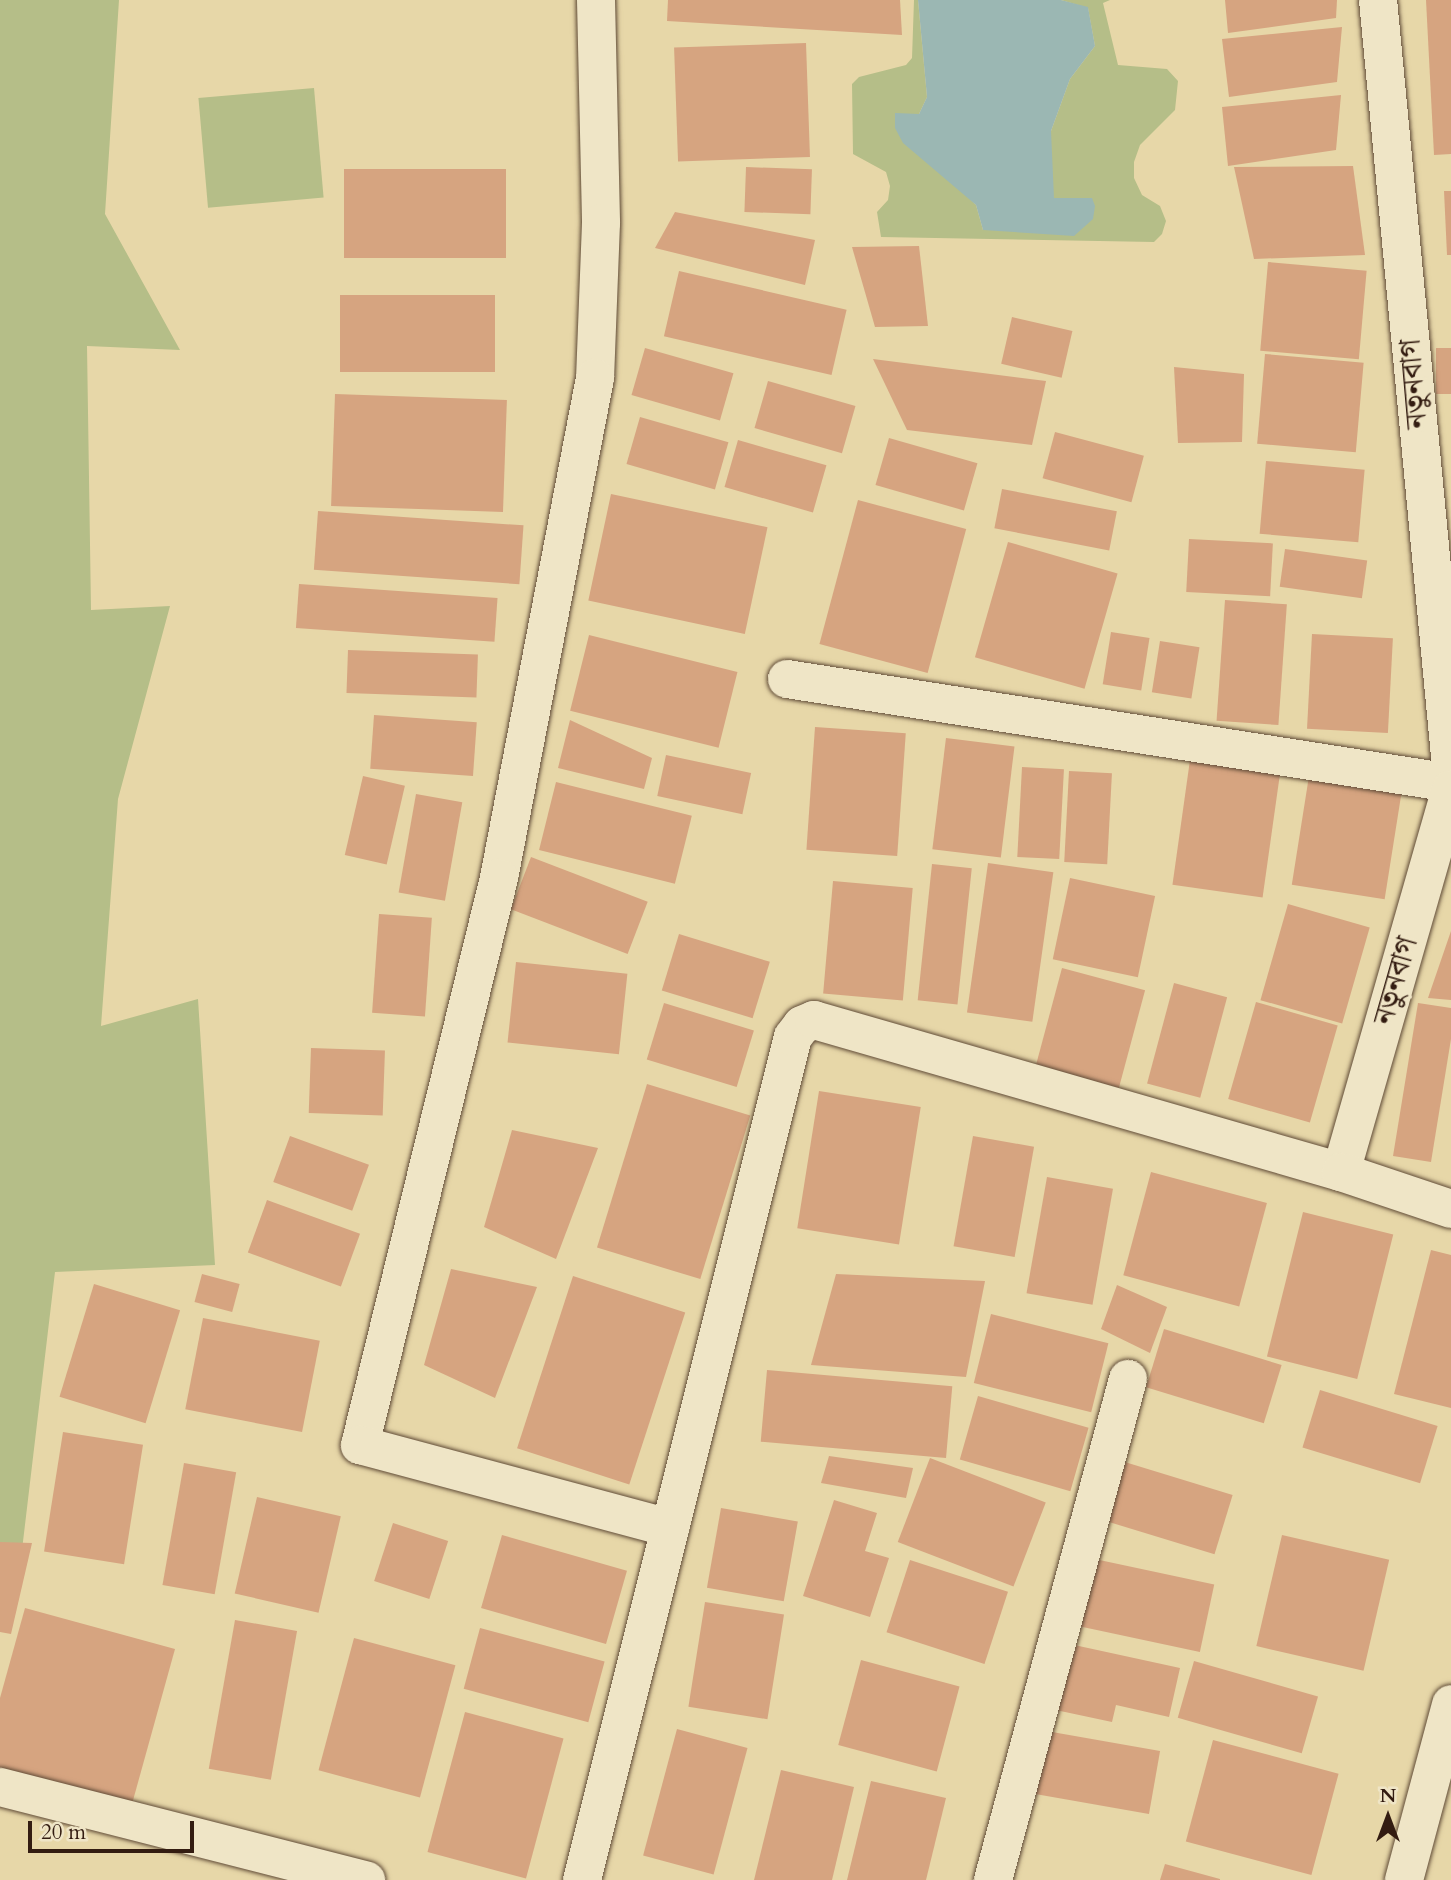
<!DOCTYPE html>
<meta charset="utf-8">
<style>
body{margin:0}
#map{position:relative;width:1451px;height:1880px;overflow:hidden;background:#e7d7a8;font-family:Cardo,"Noto Serif Bengali",serif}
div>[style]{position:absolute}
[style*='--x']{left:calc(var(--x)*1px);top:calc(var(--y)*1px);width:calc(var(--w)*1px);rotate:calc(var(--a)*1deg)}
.green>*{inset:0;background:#b5be88;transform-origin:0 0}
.water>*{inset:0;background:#9bb7b3}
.building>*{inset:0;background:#d6a480;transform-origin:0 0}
.roads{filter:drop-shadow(0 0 2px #604b37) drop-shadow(0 0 2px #604b37)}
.street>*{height:38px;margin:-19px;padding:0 19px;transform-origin:19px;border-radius:19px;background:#efe5c6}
span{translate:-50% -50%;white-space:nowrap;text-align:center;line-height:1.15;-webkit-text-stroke:6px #efe5c6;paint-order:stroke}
.street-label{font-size:30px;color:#331c11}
.north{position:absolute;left:1353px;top:1782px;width:70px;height:70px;-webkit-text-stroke:5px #efe5c6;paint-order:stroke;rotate:0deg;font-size:19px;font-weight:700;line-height:28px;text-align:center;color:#331c11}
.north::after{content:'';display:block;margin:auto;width:24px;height:32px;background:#331c11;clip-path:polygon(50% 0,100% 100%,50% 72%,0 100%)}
.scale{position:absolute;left:28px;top:1821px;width:166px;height:32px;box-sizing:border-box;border:4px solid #331c11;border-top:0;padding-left:9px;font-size:21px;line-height:24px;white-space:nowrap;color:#331c11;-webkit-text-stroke:5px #efe5c6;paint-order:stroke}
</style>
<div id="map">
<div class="green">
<i style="clip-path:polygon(0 0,119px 0,105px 214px,180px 350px,87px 346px,91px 610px,170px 606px,118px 799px,101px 1026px,198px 999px,215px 1265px,55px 1272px,22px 1550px,0 1543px)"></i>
<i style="clip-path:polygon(914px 0,918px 0,927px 97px,919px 114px,963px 192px,976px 205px,983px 230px,1092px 198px,1054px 199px,1051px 189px,1051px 131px,1070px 79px,1095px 46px,1088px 8px,1061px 0,1110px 0,1103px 3px,1118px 65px,1167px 69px,1178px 81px,1175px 110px,1140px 145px,1134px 162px,1134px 178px,1142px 195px,1160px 206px,1166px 221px,1162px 234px,1154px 242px,881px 237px,877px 212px,888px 200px,890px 186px,886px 172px,853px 154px,852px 84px,859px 77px,906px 65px,912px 58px)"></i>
<i style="left:314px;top:88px;width:110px;height:116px;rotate:85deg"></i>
</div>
<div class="water">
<i style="clip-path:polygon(918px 0,1061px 0,1088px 7px,1095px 46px,1070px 79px,1051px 131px,1054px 198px,1092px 198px,1095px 206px,1093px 219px,1074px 236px,983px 230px,976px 205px,903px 143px,895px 128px,895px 113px,919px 114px,927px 97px)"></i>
</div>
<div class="building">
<i style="clip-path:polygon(668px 0,900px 0,902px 35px,667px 21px)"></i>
<i style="clip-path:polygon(1225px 0,1337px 0,1336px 18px,1228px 33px)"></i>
<i style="clip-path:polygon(1426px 0,1451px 0,1451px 154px,1434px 155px)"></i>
<i style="clip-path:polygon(1342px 27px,1337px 82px,1229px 97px,1222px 39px)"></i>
<i style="left:806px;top:43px;width:114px;height:132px;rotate:88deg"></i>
<i style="clip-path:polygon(1341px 95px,1336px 150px,1228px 166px,1222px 107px)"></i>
<i style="clip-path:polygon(1353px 166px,1365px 255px,1254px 259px,1234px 167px)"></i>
<i style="left:746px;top:167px;width:66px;height:45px;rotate:2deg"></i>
<i style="left:344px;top:169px;width:162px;height:89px"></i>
<i style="clip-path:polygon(1444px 191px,1451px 191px,1451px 255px,1447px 255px)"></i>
<i style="clip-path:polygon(675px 212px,815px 240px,805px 285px,655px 248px)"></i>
<i style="clip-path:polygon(919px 246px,928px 326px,875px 327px,852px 247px)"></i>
<i style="left:1268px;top:262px;width:99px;height:89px;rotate:5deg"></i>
<i style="left:679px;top:271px;width:172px;height:67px;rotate:13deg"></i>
<i style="left:340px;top:295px;width:155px;height:77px"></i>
<i style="left:1012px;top:317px;width:62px;height:48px;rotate:13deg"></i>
<i style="left:645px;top:348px;width:92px;height:49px;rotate:16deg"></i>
<i style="left:1436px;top:348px;width:15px;height:46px"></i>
<i style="left:1265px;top:354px;width:99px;height:90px;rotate:5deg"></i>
<i style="clip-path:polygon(873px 359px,1046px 381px,1032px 445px,907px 430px)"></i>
<i style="clip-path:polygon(1174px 367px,1244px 374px,1242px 442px,1178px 443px)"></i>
<i style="left:768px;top:381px;width:91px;height:49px;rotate:16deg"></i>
<i style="left:335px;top:394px;width:172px;height:112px;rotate:2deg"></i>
<i style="left:640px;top:417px;width:92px;height:49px;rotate:16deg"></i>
<i style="left:1055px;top:432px;width:92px;height:48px;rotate:15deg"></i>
<i style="left:889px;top:438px;width:92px;height:49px;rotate:16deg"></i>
<i style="left:738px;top:440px;width:92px;height:49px;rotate:16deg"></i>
<i style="left:1266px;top:461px;width:99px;height:73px;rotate:5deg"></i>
<i style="left:1002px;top:489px;width:117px;height:40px;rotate:11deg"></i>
<i style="left:611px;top:494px;width:160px;height:109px;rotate:12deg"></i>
<i style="left:858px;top:500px;width:112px;height:149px;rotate:15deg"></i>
<i style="left:318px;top:511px;width:206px;height:59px;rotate:4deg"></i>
<i style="left:1189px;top:539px;width:84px;height:53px;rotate:3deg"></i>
<i style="left:1008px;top:542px;width:114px;height:120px;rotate:16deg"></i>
<i style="left:1285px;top:549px;width:83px;height:38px;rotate:8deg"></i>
<i style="left:299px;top:584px;width:199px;height:44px;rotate:4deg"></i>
<i style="left:1225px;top:600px;width:62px;height:121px;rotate:4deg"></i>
<i style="left:1111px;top:632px;width:39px;height:53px;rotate:9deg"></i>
<i style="left:1312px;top:634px;width:81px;height:95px;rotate:3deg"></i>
<i style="left:589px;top:635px;width:153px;height:78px;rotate:14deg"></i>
<i style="left:1160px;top:641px;width:40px;height:52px;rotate:9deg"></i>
<i style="left:348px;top:650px;width:130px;height:43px;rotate:2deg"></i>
<i style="left:374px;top:715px;width:103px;height:54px;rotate:4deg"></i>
<i style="clip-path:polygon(570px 720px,652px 758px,644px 789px,558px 768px)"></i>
<i style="left:815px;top:727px;width:91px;height:123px;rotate:4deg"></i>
<i style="left:946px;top:738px;width:69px;height:112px;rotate:7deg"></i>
<i style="left:666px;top:755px;width:87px;height:42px;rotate:12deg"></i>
<i style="left:1190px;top:760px;width:91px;height:126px;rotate:8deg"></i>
<i style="left:1022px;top:767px;width:42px;height:90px;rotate:3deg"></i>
<i style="left:1069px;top:771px;width:43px;height:91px;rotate:3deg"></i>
<i style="left:363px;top:776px;width:43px;height:81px;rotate:13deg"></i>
<i style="left:1309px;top:776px;width:94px;height:110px;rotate:9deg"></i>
<i style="left:556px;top:782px;width:140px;height:70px;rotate:14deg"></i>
<i style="left:416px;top:794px;width:47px;height:100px;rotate:10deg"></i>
<i style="left:531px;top:857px;width:125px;height:56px;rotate:21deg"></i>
<i style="left:988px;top:863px;width:66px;height:151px;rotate:8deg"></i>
<i style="left:932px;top:864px;width:40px;height:137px;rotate:6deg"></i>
<i style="left:1070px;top:878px;width:87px;height:83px;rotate:12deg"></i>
<i style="left:833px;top:881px;width:80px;height:113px;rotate:5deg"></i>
<i style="left:1288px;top:904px;width:85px;height:100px;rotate:16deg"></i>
<i style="left:379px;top:914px;width:53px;height:99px;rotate:4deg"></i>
<i style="clip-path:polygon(1451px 931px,1451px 1000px,1428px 998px)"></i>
<i style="left:679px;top:934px;width:95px;height:59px;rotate:17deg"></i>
<i style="left:516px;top:962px;width:112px;height:81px;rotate:6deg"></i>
<i style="left:1062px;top:968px;width:86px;height:101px;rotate:15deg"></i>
<i style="left:1174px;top:983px;width:55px;height:104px;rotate:15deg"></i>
<i style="left:1256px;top:1002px;width:85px;height:101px;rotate:16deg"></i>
<i style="left:664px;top:1003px;width:94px;height:59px;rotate:17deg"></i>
<i style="clip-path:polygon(1418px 1003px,1451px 1008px,1451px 1039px,1431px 1162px,1393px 1156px)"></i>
<i style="left:311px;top:1048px;width:74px;height:65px;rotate:2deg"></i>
<i style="left:647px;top:1084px;width:108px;height:171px;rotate:17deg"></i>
<i style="left:819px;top:1091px;width:103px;height:139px;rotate:9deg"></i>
<i style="clip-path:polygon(512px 1130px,598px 1148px,556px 1259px,484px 1227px)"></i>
<i style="left:290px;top:1136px;width:84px;height:49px;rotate:20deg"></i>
<i style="left:973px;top:1136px;width:62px;height:112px;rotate:10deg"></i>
<i style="left:1151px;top:1172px;width:120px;height:107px;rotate:15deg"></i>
<i style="left:1047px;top:1177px;width:67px;height:118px;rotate:10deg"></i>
<i style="left:267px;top:1200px;width:99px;height:56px;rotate:20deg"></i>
<i style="left:1303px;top:1212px;width:93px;height:149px;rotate:14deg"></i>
<i style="clip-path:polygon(1431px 1250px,1451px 1255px,1451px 1408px,1394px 1394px)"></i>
<i style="clip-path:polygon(451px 1269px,537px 1287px,495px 1398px,424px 1365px)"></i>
<i style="left:202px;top:1274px;width:39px;height:29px;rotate:15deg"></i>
<i style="clip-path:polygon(836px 1274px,985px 1281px,966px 1377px,811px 1365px)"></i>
<i style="left:573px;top:1276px;width:118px;height:181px;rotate:18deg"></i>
<i style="left:94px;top:1284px;width:90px;height:118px;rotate:17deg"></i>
<i style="clip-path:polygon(1117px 1285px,1167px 1307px,1150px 1353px,1101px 1329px)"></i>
<i style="left:991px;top:1314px;width:121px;height:71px;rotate:14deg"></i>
<i style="left:203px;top:1318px;width:119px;height:93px;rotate:11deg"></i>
<i style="left:1164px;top:1329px;width:123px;height:61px;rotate:17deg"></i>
<i style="left:767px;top:1370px;width:186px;height:72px;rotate:5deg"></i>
<i style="left:1320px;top:1390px;width:123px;height:60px;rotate:17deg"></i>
<i style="left:978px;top:1396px;width:115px;height:66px;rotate:16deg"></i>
<i style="left:63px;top:1432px;width:81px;height:121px;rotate:9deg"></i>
<i style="clip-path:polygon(829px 1456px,913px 1468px,906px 1498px,821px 1483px)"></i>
<i style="left:930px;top:1458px;width:124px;height:90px;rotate:21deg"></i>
<i style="left:1115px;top:1459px;width:123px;height:62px;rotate:17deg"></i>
<i style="left:184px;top:1463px;width:53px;height:124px;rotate:10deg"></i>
<i style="left:257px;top:1497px;width:86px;height:99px;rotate:13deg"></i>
<i style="clip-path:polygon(834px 1500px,877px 1513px,865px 1551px,889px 1558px,870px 1617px,803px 1596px)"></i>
<i style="left:721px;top:1508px;width:78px;height:81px;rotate:10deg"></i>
<i style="left:393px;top:1523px;width:58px;height:61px;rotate:18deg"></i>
<i style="left:502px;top:1535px;width:130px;height:76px;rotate:16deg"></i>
<i style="left:1282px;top:1535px;width:110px;height:114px;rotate:13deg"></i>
<i style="clip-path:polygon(0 1542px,32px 1543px,11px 1634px,0 1632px)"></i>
<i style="left:1090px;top:1558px;width:127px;height:69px;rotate:12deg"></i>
<i style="left:910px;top:1560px;width:103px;height:76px;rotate:18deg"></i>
<i style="left:705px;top:1602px;width:80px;height:106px;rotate:9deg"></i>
<i style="clip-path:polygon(25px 1608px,175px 1649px,132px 1804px,0 1768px,0 1698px)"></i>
<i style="left:235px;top:1620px;width:63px;height:151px;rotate:10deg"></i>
<i style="left:480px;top:1628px;width:129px;height:63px;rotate:15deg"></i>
<i style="left:354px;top:1638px;width:105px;height:137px;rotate:15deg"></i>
<i style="clip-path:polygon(1065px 1643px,1180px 1668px,1169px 1717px,1116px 1705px,1112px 1722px,1051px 1709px)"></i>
<i style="left:861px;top:1660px;width:102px;height:88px;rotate:15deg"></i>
<i style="left:1194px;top:1661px;width:129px;height:59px;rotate:16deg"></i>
<i style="left:465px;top:1712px;width:102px;height:145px;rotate:15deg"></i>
<i style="left:677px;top:1729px;width:73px;height:131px;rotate:15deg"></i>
<i style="left:1035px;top:1729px;width:127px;height:64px;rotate:10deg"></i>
<i style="left:1213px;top:1740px;width:130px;height:105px;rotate:15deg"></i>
<i style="clip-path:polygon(781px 1770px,854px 1787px,832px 1880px,754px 1880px)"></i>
<i style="clip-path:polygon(871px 1781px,946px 1798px,926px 1880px,847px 1880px)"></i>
<i style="clip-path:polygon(1165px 1864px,1220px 1879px,1220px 1880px,1160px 1880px)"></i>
</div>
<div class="roads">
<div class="street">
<i style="--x:596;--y:0;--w:223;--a:88.7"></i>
<i style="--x:601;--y:223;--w:155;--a:92.2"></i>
<i style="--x:595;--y:378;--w:509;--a:100.87"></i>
<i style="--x:499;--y:878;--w:584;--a:103.77"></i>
<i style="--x:360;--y:1445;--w:321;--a:15"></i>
<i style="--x:1378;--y:0;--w:770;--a:84.56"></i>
<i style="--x:787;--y:679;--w:672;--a:8.9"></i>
<i style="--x:1341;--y:1172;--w:398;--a:-74"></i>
<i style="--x:0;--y:1787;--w:378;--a:14.3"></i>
<i style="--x:582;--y:1880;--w:869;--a:-75.95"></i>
<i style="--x:793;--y:1037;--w:15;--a:-53"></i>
<i style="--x:802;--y:1025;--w:13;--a:-23"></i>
<i style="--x:814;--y:1020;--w:548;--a:16.09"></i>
<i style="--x:1341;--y:1172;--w:116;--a:18.6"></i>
<i style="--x:993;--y:1880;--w:519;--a:-74.92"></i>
<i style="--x:1404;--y:1880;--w:182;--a:-75"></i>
</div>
</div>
<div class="street-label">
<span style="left:1414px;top:384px;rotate:-95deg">নতুনবাগ</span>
<span style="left:1396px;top:981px;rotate:-74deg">নতুনবাগ</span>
</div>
<div class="north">N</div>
<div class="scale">20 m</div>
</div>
